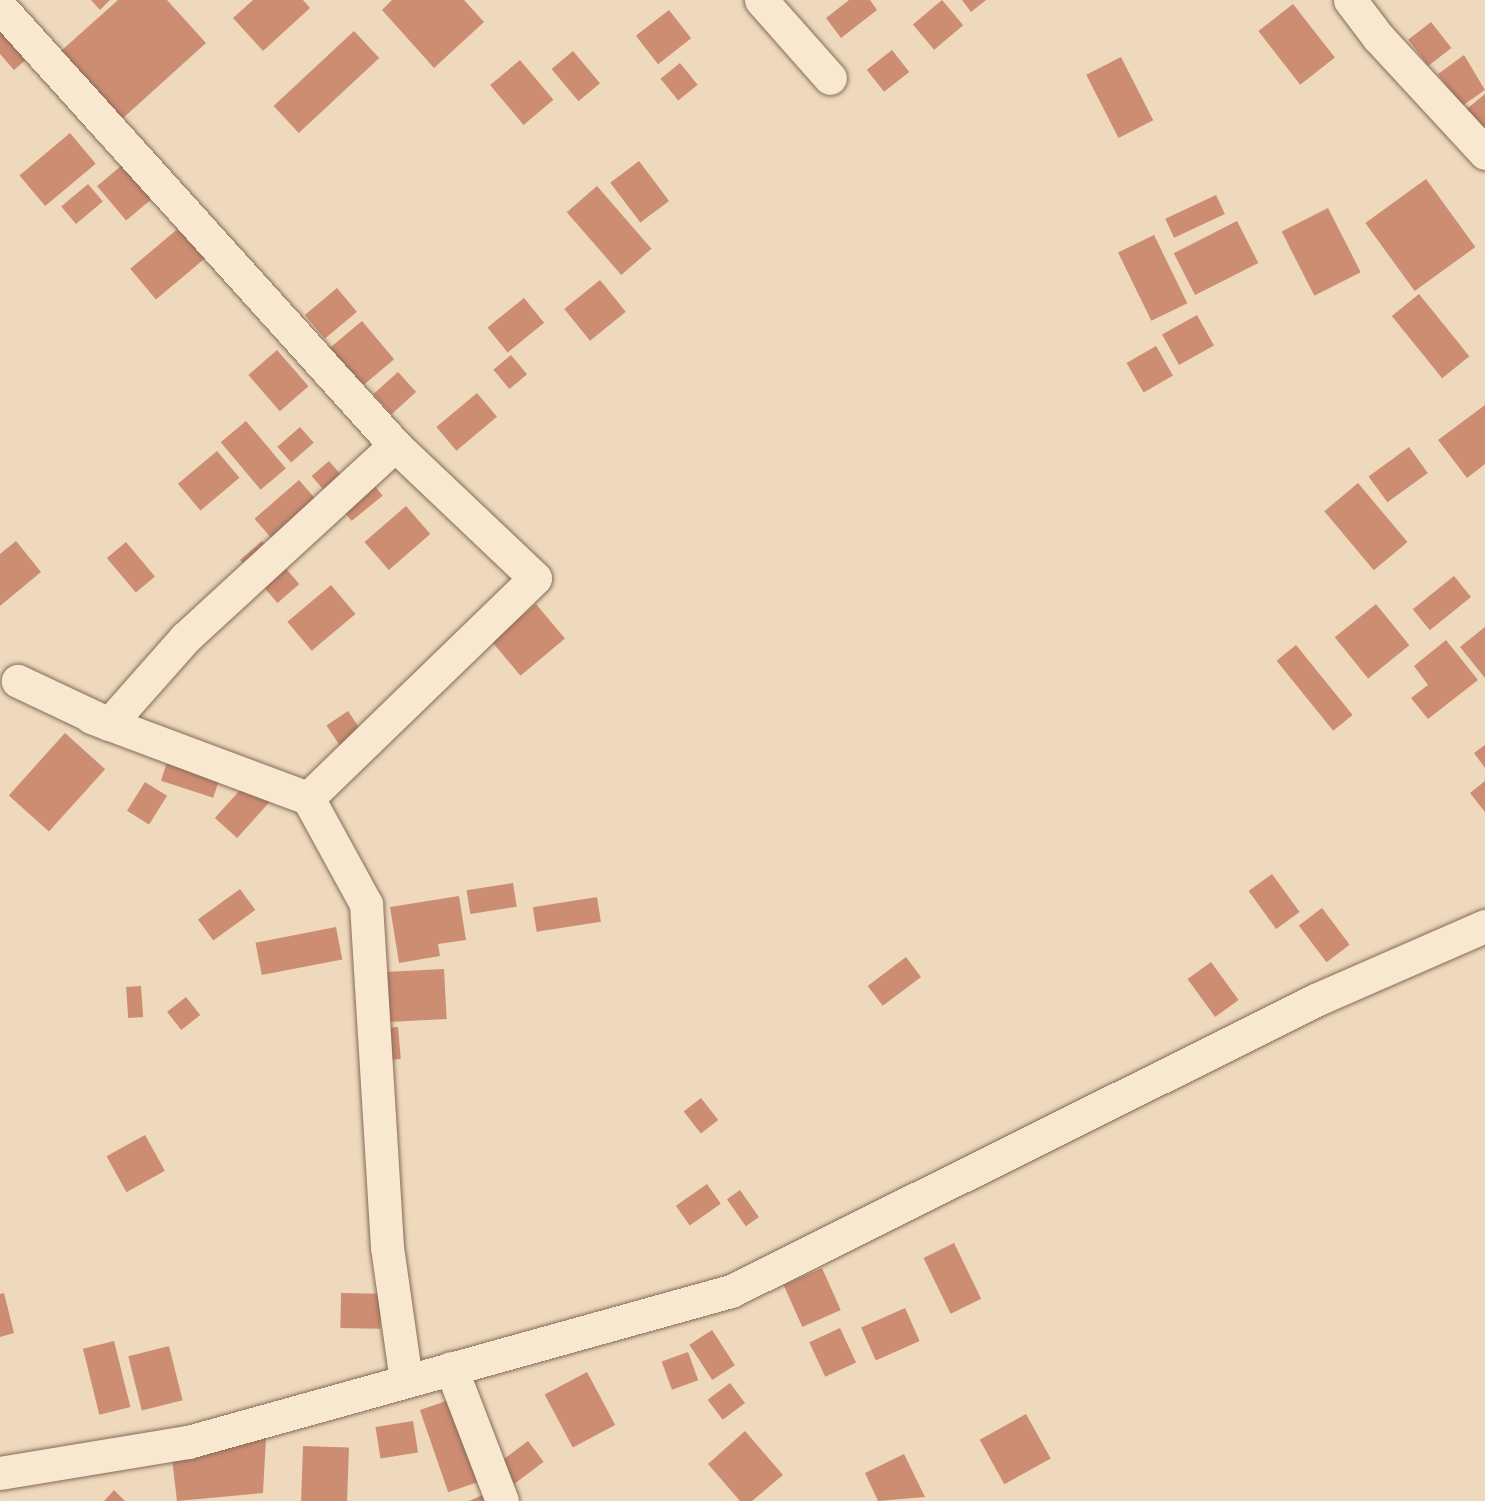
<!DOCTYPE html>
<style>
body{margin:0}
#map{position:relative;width:1485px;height:1501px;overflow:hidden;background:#eed9bd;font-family:Bitter,serif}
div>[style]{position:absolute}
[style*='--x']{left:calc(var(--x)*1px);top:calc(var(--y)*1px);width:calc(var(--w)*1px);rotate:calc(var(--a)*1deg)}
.building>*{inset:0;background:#cd8d72;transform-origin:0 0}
.roads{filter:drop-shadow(0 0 2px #866a56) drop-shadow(0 0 2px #866a56)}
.minor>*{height:33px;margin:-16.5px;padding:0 16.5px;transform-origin:16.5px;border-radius:16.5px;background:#f9e8d0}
span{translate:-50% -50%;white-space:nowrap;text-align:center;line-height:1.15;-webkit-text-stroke:4.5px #f5e5cc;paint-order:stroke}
</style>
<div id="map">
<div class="building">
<i style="clip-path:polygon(91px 0,110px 0,100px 10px)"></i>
<i style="clip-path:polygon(118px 0,167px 0,206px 43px,122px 119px,61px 51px)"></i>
<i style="clip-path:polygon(253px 0,303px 0,310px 8px,263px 51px,233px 18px)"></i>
<i style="clip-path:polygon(392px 0,464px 0,484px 22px,434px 68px,382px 10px)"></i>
<i style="clip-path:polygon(849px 0,870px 0,877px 10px,841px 38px,826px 18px)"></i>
<i style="left:942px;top:0;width:33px;height:38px;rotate:50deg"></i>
<i style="clip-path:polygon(962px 0,986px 0,971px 12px)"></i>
<i style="left:1293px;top:4px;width:68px;height:44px;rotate:52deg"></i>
<i style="left:669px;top:10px;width:36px;height:42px;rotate:52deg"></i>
<i style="left:1431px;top:22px;width:33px;height:29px;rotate:52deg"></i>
<i style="clip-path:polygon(0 28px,28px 58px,14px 70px,0 54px)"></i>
<i style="left:354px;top:31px;width:37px;height:110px;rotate:47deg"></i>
<i style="left:892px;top:50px;width:28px;height:32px;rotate:52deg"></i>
<i style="left:573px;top:51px;width:42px;height:28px;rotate:50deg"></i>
<i style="clip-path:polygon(1464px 55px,1485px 90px,1462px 106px,1438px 74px)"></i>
<i style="left:1121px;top:57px;width:71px;height:39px;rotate:63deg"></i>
<i style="left:520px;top:60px;width:52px;height:39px;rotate:50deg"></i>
<i style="left:680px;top:63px;width:28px;height:25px;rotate:51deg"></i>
<i style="clip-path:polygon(1485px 94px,1485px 139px,1463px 112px)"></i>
<i style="left:70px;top:133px;width:40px;height:66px;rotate:50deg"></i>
<i style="left:127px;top:161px;width:45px;height:39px;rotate:50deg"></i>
<i style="left:639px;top:161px;width:50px;height:36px;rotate:53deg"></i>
<i style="left:1426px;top:179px;width:84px;height:75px;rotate:54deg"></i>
<i style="left:88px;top:184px;width:23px;height:35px;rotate:50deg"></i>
<i style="left:597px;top:186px;width:83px;height:40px;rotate:49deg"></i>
<i style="left:1216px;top:195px;width:21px;height:56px;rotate:65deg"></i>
<i style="left:1328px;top:208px;width:72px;height:52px;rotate:63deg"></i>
<i style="left:1237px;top:221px;width:47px;height:71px;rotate:63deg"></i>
<i style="left:180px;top:227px;width:40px;height:65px;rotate:50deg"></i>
<i style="left:1154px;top:235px;width:76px;height:40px;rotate:64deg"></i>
<i style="left:600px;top:280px;width:41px;height:46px;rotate:51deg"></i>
<i style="left:337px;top:288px;width:31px;height:42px;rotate:50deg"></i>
<i style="left:1419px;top:294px;width:80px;height:35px;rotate:51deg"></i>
<i style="left:524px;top:298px;width:32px;height:47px;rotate:51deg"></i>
<i style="left:1197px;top:315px;width:35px;height:40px;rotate:61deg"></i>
<i style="left:362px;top:321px;width:50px;height:48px;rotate:50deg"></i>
<i style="left:1156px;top:346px;width:34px;height:34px;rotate:60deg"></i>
<i style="left:277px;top:350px;width:48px;height:38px;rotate:49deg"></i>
<i style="left:511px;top:355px;width:25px;height:23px;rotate:50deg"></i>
<i style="left:398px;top:372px;width:27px;height:33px;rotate:48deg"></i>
<i style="left:477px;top:393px;width:31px;height:53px;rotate:50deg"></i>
<i style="clip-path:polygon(1485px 405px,1485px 464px,1467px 478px,1438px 440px)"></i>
<i style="left:246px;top:421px;width:62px;height:33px;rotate:50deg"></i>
<i style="left:300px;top:427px;width:21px;height:30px;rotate:49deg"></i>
<i style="left:1409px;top:447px;width:32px;height:50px;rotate:54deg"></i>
<i style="left:217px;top:451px;width:35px;height:51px;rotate:50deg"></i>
<i style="left:329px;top:461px;width:28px;height:23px;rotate:49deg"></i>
<i style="left:365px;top:474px;width:28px;height:40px;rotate:51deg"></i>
<i style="left:299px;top:480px;width:28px;height:59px;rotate:49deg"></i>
<i style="left:1358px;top:483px;width:77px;height:44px;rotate:50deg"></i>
<i style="left:406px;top:506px;width:37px;height:55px;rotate:49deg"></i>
<i style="clip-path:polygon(16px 541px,41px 572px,0 606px,0 554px)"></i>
<i style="left:262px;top:541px;width:57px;height:29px;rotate:49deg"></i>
<i style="left:126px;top:542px;width:45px;height:25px;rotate:50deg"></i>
<i style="left:1454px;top:576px;width:27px;height:53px;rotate:51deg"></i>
<i style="left:331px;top:585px;width:38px;height:57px;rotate:50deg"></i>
<i style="left:536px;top:604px;width:45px;height:58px;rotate:50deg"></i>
<i style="left:1376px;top:604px;width:53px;height:53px;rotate:51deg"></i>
<i style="clip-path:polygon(1485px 627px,1485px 678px,1460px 647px)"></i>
<i style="clip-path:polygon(1446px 640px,1478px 680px,1428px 719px,1411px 698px,1428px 685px,1414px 666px)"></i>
<i style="left:1296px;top:645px;width:90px;height:25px;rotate:51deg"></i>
<i style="left:348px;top:711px;width:25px;height:26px;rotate:56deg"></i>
<i style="left:65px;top:733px;width:54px;height:84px;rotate:42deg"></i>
<i style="clip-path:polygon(1485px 745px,1485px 768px,1474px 753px)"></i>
<i style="left:169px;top:756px;width:55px;height:26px;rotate:18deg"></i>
<i style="left:249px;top:780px;width:30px;height:51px;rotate:42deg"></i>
<i style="clip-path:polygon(1485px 781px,1485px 812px,1470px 793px)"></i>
<i style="left:145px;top:782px;width:26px;height:34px;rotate:32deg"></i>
<i style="left:1272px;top:874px;width:47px;height:29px;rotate:54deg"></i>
<i style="left:513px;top:883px;width:24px;height:47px;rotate:81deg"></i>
<i style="left:240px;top:889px;width:26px;height:52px;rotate:54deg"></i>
<i style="clip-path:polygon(459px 896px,466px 940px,438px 944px,440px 956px,399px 963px,390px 907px)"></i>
<i style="left:597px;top:897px;width:25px;height:65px;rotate:81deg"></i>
<i style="left:1322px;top:908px;width:46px;height:29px;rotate:53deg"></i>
<i style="left:336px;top:927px;width:33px;height:82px;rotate:79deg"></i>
<i style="left:906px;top:957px;width:25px;height:48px;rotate:53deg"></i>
<i style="left:1211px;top:962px;width:47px;height:29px;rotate:54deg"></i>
<i style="left:444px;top:969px;width:50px;height:59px;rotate:87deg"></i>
<i style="left:141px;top:986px;width:31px;height:15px;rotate:86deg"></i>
<i style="left:186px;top:997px;width:23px;height:24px;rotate:52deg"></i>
<i style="left:398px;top:1027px;width:32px;height:16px;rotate:85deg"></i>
<i style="left:701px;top:1098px;width:28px;height:22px;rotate:52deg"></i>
<i style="left:145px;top:1135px;width:41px;height:44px;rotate:61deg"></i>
<i style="left:707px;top:1184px;width:24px;height:38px;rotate:55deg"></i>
<i style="left:740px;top:1190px;width:33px;height:16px;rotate:55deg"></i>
<i style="left:954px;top:1243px;width:62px;height:34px;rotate:64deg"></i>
<i style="left:822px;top:1268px;width:46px;height:42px;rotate:66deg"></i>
<i style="clip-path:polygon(4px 1293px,14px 1333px,0 1337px,0 1294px)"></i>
<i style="left:341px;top:1293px;width:40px;height:35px;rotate:1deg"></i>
<i style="left:905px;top:1308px;width:36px;height:48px;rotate:66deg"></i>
<i style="left:840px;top:1328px;width:38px;height:34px;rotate:65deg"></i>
<i style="left:712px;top:1330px;width:42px;height:27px;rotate:57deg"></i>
<i style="left:114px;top:1341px;width:68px;height:32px;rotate:76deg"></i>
<i style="left:169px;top:1346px;width:56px;height:42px;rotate:76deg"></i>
<i style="left:688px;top:1352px;width:30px;height:28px;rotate:70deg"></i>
<i style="left:587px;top:1372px;width:60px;height:48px;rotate:62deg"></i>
<i style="left:730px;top:1383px;width:25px;height:28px;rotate:53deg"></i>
<i style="left:452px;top:1399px;width:87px;height:34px;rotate:71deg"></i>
<i style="left:1026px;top:1414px;width:51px;height:53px;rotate:61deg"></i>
<i style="left:413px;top:1421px;width:32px;height:38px;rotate:81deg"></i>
<i style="clip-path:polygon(745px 1431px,783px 1475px,752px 1501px,740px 1501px,708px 1464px)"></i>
<i style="clip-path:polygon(266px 1438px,263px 1493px,177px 1501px,172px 1459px)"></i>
<i style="left:528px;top:1441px;width:26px;height:37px;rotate:53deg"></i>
<i style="left:303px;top:1446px;width:46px;height:55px;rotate:2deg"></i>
<i style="clip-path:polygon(904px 1454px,925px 1497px,878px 1501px,865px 1473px)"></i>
<i style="clip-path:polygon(114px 1490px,125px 1501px,104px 1501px)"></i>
<i style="clip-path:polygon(485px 1494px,488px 1501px,469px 1501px)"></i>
</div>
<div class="roads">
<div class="minor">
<i style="--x:761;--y:0;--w:104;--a:48.5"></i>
<i style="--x:1350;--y:0;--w:46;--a:52.9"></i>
<i style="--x:1378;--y:37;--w:158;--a:47.3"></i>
<i style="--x:0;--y:7;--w:590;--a:47.96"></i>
<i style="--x:395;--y:445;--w:284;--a:137.4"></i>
<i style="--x:186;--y:637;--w:116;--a:131.5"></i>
<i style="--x:109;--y:724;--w:101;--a:-154.7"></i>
<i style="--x:91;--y:717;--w:232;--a:20.5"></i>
<i style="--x:308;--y:798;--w:121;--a:61.3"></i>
<i style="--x:366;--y:904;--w:344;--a:86.5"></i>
<i style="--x:387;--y:1247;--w:135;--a:81.9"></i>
<i style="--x:308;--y:798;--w:316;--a:-44.1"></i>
<i style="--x:535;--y:578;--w:193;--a:-136.5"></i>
<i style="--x:451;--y:1368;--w:142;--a:69"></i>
<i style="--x:0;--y:1473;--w:191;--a:-9.4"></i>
<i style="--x:188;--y:1442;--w:564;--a:-15.54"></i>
<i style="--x:731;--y:1291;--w:658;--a:-26.45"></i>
<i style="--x:1320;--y:998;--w:180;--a:-23.6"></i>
</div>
</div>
</div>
